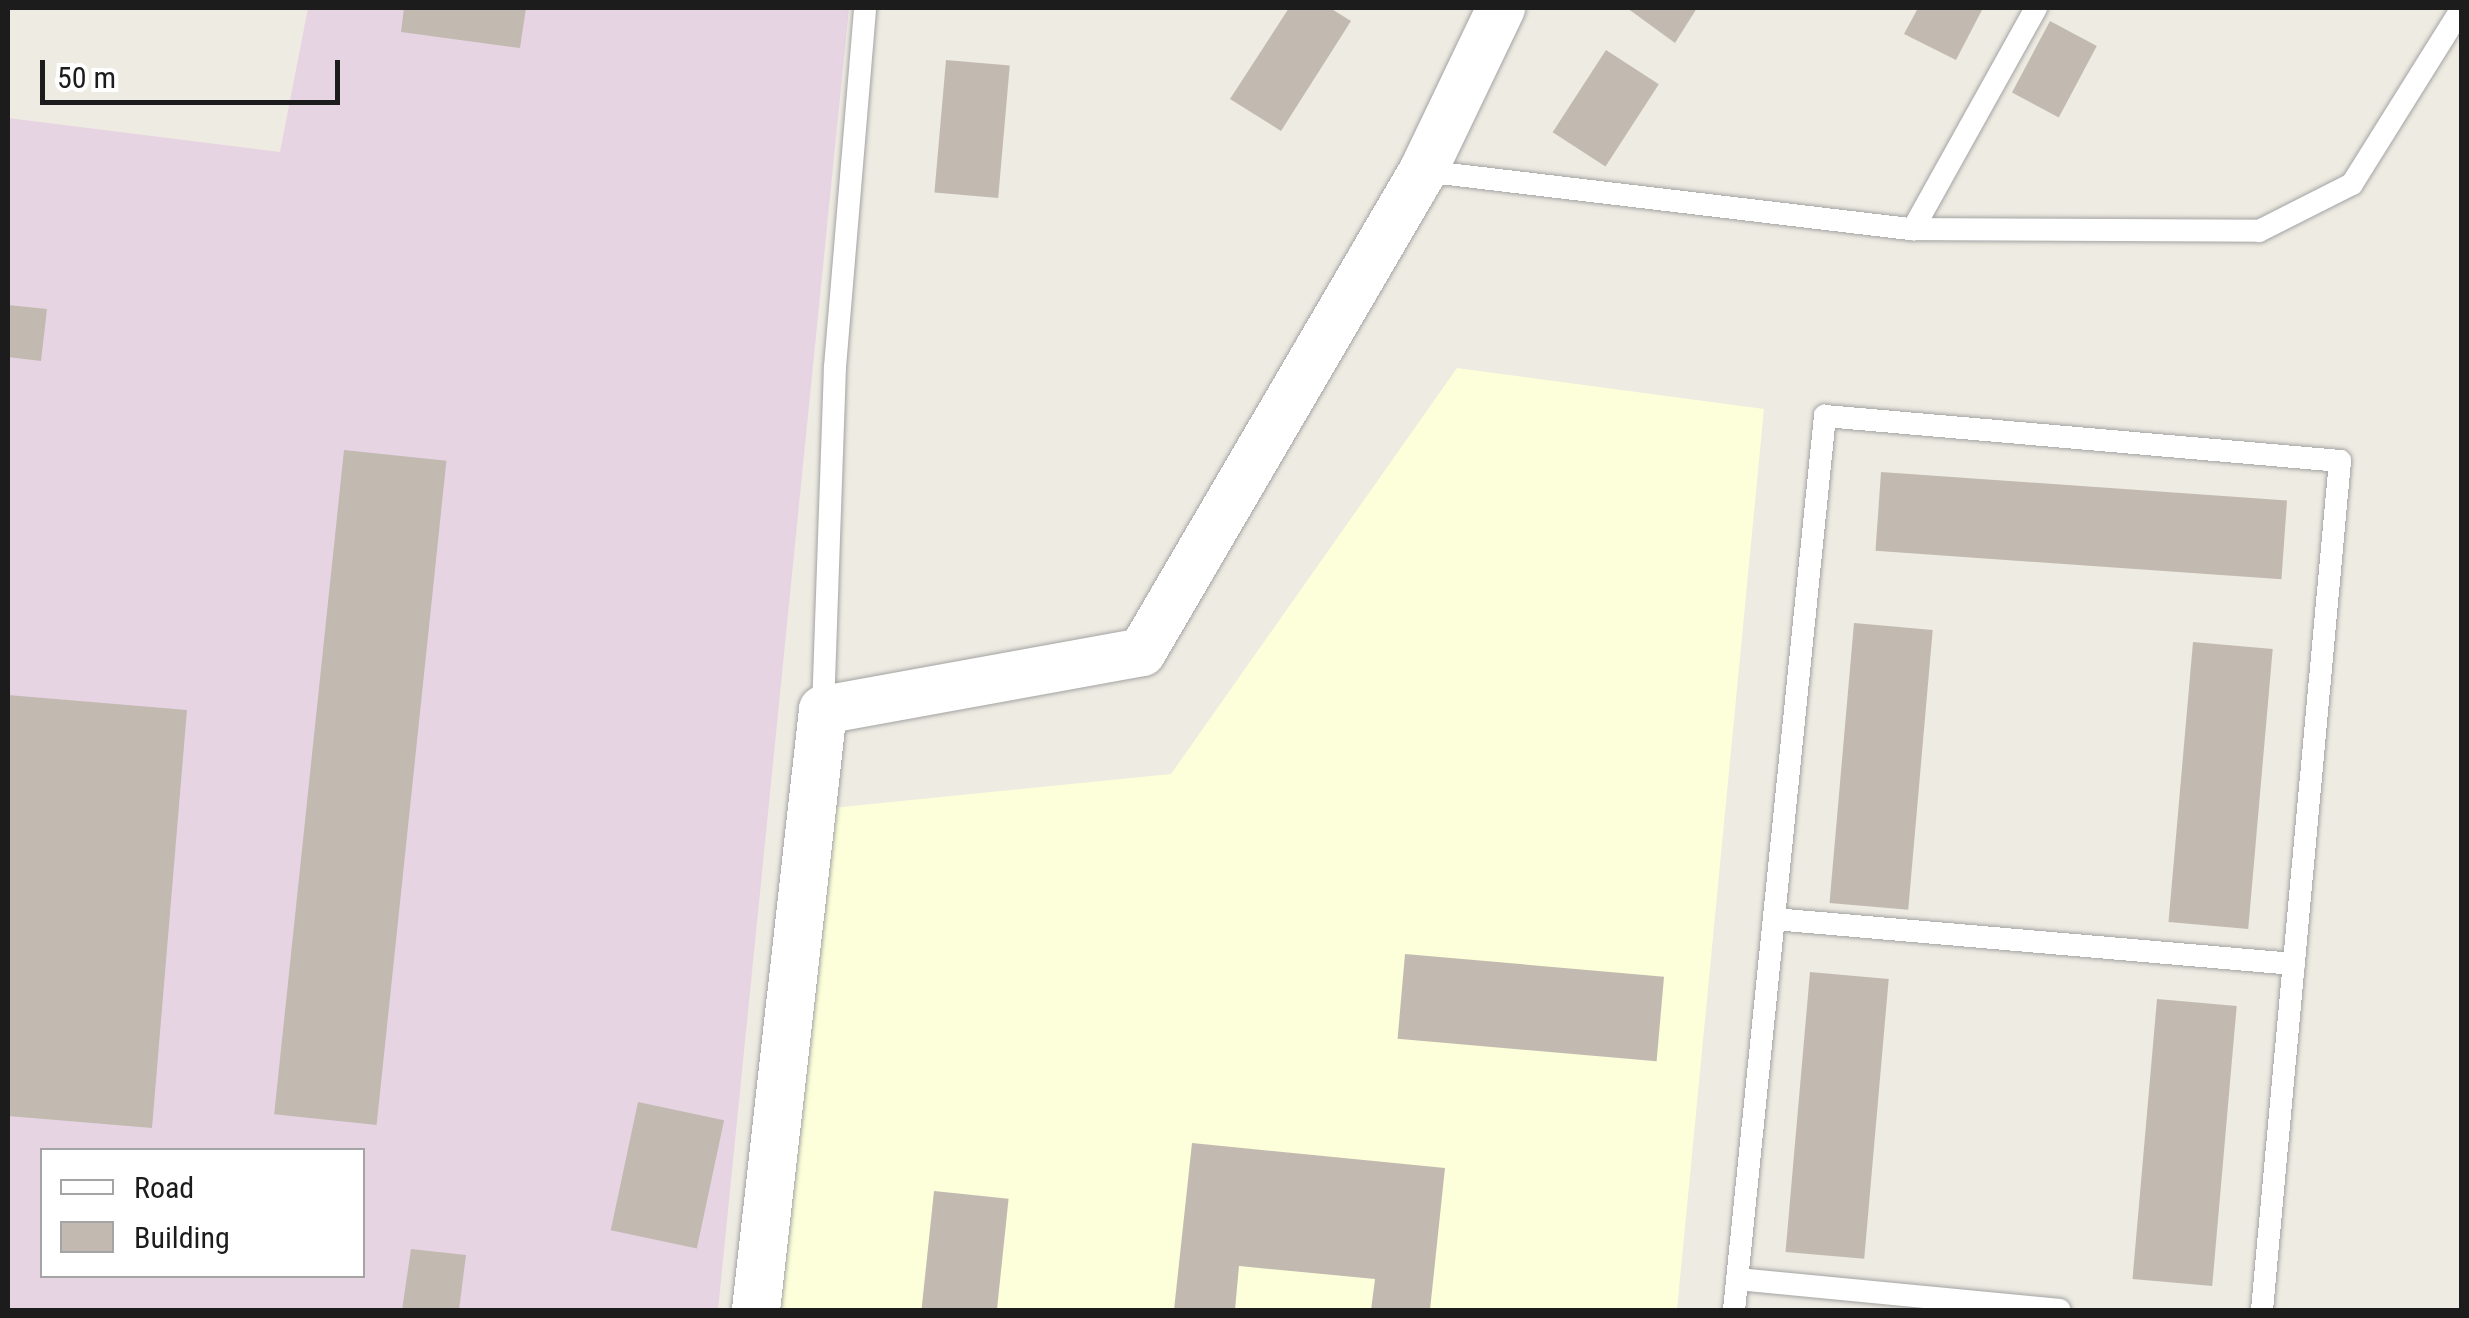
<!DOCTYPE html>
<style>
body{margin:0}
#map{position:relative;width:2469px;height:1318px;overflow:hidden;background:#eeebe2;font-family:"Roboto Condensed",sans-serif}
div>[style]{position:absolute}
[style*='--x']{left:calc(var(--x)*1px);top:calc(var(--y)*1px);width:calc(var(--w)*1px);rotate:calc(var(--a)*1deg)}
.industrial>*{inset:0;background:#e7d4e2}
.education>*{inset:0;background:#fcffd9}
.building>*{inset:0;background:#c2bab1;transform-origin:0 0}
.roads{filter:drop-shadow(0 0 2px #a3a3a3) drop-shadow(0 0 2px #a3a3a3)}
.lane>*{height:22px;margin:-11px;padding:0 11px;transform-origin:11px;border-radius:11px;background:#fff}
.street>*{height:48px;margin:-24px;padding:0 24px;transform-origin:24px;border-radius:24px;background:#fff}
span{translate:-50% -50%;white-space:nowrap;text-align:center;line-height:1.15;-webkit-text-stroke:10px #fff;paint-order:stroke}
.frame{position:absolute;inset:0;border:10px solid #1c1c1c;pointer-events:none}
.legend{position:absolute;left:40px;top:1148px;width:325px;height:130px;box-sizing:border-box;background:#fff;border:2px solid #a4a4a4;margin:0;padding:12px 18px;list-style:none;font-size:30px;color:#1c1c1c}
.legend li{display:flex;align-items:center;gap:20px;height:50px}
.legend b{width:50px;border:2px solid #a4a4a4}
.scale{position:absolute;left:40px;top:60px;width:300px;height:45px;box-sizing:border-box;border:5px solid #1c1c1c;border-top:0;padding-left:12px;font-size:30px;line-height:35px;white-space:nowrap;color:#1c1c1c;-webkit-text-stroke:8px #fff;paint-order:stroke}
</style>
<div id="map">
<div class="industrial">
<i style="clip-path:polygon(evenodd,308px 8px,849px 8px,718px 1310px,8px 1310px,8px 118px,280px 152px,308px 8px,42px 1150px,362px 1150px,362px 1276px,42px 1276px,42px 1150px)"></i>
</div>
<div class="education">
<i style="clip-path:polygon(1457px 368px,1764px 409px,1677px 1310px,765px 1310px,822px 809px,1171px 774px)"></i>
</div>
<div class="building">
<i style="clip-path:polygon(404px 8px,526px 8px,520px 48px,401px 32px)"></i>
<i style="clip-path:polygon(1289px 8px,1330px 8px,1351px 21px,1281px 131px,1230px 99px)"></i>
<i style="clip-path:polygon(1627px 8px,1697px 8px,1675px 43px)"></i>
<i style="clip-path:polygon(1918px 8px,1983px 8px,1956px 60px,1904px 34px)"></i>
<i style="left:2050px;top:21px;width:53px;height:81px;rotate:28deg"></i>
<i style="left:1606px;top:50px;width:63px;height:98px;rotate:33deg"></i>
<i style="left:946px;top:60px;width:64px;height:133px;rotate:5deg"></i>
<i style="clip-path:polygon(8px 305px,47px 309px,41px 361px,8px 357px)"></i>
<i style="left:344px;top:450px;width:103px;height:668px;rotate:6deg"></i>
<i style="left:1881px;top:472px;width:407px;height:79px;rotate:4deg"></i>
<i style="left:1854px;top:623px;width:79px;height:281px;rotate:5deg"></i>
<i style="left:2193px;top:642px;width:80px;height:281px;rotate:5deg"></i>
<i style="clip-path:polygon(8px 695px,187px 710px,152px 1128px,8px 1116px)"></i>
<i style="left:1405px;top:954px;width:260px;height:85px;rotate:5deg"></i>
<i style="left:1810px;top:972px;width:79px;height:281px;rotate:5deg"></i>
<i style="left:2157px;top:999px;width:80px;height:281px;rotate:5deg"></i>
<i style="left:638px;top:1102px;width:88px;height:131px;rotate:12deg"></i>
<i style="clip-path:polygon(1192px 1143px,1445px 1168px,1430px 1310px,1371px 1310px,1375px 1279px,1239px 1266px,1235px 1310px,1174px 1310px)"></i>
<i style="left:934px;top:1191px;width:75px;height:120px;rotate:6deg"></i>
<i style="clip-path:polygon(411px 1249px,466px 1255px,459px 1310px,402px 1310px)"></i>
</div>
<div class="roads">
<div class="lane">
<i style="--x:1423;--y:171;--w:493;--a:6.8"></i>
<i style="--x:1913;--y:229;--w:346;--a:0.3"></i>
<i style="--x:2259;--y:231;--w:104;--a:-26.8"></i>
<i style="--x:2352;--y:184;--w:208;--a:-58"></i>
<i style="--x:1913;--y:229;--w:253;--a:-60.9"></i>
<i style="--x:823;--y:710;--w:343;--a:-88"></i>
<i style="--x:835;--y:367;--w:360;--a:-85.2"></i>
<i style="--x:1774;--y:919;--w:522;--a:4.95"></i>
<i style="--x:1738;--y:1279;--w:323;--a:5.5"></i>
<i style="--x:1734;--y:1310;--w:899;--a:-84.19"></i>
<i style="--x:1825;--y:416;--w:517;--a:4.99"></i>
<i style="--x:2340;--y:461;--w:853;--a:95.25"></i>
</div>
<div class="street">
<i style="--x:756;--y:1310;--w:604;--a:-83.63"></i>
<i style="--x:823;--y:710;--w:324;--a:-10.3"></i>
<i style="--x:1142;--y:652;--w:557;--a:-59.71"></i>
<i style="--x:1423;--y:171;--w:181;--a:-64.4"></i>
</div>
</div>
<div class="frame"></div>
<ul class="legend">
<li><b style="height:12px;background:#fff"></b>Road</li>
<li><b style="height:28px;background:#c2bab1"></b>Building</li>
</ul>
<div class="scale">50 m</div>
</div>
